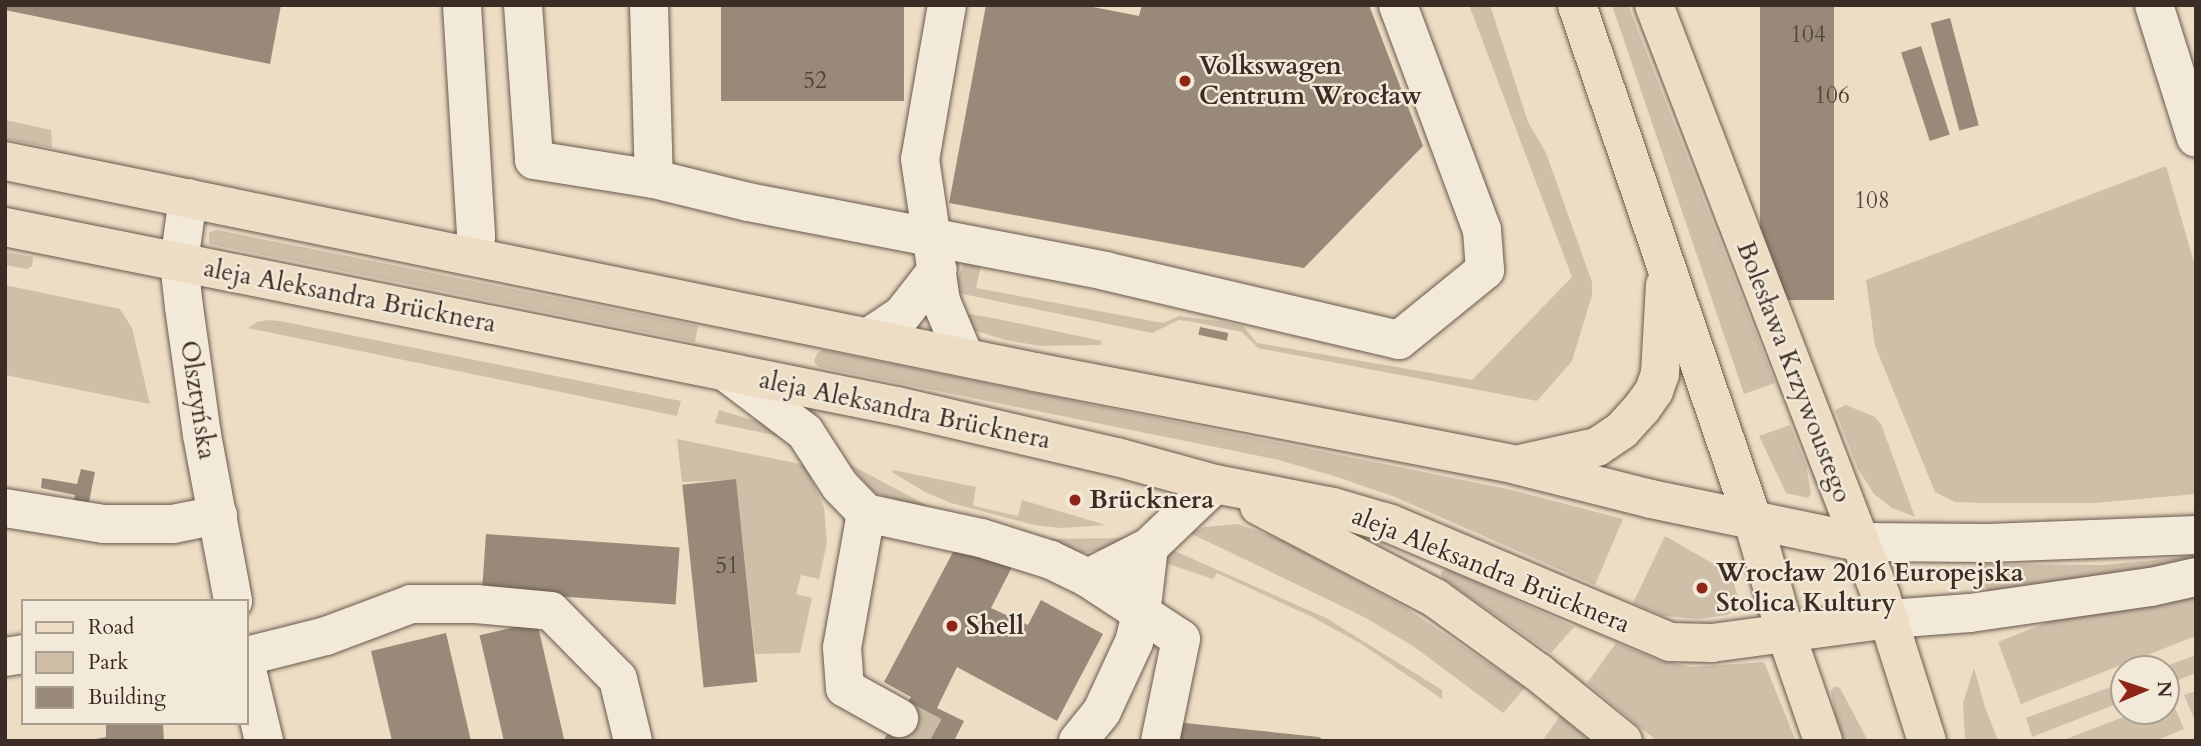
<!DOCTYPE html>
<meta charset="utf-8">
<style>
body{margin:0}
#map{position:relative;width:2201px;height:746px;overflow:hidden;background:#edddc4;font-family:Cardo,serif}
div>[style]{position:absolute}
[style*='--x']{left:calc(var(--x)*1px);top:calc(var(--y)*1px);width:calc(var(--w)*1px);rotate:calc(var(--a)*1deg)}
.green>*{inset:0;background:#cfbfa9}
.building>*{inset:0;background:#988978;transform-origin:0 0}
.minor-tunnel>*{height:38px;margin-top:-19px;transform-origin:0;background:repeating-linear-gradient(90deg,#c9baa4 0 38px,transparent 0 57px)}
.roads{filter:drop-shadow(0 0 2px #68594e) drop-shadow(0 0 2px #68594e)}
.minor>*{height:38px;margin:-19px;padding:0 19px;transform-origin:19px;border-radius:19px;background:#f3e9d9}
.major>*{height:38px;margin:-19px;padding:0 19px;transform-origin:19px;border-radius:19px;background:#edddc4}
.dots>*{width:19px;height:19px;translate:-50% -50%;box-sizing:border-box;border:4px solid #f3e9d9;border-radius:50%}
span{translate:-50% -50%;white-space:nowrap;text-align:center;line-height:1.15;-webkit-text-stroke:5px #f3e9d9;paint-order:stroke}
.number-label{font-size:23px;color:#52443a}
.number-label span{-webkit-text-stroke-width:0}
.poi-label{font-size:26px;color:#3b2d26;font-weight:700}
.left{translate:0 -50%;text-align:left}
.street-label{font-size:26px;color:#3b2d26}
.frame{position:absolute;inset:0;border:7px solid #3b2d26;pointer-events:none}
.legend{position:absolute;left:21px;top:599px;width:228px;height:126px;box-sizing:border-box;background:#f3e9d9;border:2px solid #a99e91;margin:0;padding:9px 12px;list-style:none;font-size:21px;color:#3b2d26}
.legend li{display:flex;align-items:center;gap:14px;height:35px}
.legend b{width:35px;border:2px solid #a99e91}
.north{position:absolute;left:2110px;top:655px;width:70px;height:70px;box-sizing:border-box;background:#f3e9d9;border:2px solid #a99e91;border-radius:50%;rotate:88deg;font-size:19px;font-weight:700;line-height:28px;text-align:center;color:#3b2d26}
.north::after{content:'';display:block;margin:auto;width:24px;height:32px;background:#8f2418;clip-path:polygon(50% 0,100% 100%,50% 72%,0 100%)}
</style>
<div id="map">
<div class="green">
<i style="clip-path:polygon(1469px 5px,1490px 5px,1528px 122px,1546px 153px,1592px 282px,1592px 295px,1572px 361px,1537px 401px,1258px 348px,1242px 332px,1194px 322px,1179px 320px,1152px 333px,953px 292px,965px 259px,983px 256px,976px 288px,1163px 323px,1179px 316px,1218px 321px,1243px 326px,1257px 343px,1472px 380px,1572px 277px)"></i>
<i style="clip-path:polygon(1612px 5px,1628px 5px,1775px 383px,1744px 394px)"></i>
<i style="clip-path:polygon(5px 120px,51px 130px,52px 148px,5px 139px)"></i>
<i style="clip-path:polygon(2166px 166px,2196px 269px,2196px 494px,2095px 503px,1983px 503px,1955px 502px,1935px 492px,1875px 346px,1866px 280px)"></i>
<i style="clip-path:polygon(217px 230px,698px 326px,695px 342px,209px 244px,209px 232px)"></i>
<i style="clip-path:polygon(5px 252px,33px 257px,32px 266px,27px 269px,5px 265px)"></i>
<i style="clip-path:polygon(5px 285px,120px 309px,132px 328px,150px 404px,5px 375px)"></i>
<i style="clip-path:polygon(953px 311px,998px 319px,1102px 341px,1101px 345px,1040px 346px,1006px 340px,973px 330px)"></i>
<i style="clip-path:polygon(268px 320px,280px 321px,681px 401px,677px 416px,248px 328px,257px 322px)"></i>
<i style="clip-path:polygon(823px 350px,1512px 490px,1623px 519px,1595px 585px,1395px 497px,1334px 476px,1275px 459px,819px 367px,814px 362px,817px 353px)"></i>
<i style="clip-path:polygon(1846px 405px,1875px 417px,1881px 424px,1915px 517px,1892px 508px,1874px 494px,1858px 469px,1835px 410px)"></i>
<i style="clip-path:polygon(719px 410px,763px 423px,783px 437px,715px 423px)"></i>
<i style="clip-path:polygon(1790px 425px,1806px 465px,1811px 493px,1808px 498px,1786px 493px,1759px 436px)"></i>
<i style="clip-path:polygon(677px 439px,805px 465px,824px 507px,827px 543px,819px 579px,801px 575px,796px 594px,812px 598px,800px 653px,755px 654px,736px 480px,682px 482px)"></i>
<i style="clip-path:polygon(849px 464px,945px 515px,1039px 539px,1128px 538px,1106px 549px,1083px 553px,1054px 548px,917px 511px,874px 492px)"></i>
<i style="clip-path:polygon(893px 470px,976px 487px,973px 505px,982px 508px,1018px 516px,1022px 500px,1106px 525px,1061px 528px,1034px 525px,951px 503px,925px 492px,892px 472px)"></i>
<i style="clip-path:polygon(1238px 524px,1282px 540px,1403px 606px,1525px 688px,1503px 713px,1413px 646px,1364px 617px,1190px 533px,1205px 527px)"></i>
<i style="clip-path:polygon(1665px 536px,1731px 574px,1741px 607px,1727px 615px,1699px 619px,1664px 616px,1633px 603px)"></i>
<i style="clip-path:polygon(1170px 549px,1326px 618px,1442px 690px,1442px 699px,1360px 643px,1310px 616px,1217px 573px,1213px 579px,1162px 562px)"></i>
<i style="clip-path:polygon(2196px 556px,2196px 568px,1989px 597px,1976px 564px,2101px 565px)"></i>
<i style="clip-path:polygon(1447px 569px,1566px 623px,1574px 627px,1551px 653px,1442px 578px,1441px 572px)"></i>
<i style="clip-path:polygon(2196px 594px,2196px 636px,2021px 704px,1998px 642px,2060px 617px)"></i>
<i style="clip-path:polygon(1616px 643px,1658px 660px,1692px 667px,1764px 662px,1796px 741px,1657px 741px,1587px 683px)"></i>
<i style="clip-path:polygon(2196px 655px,2196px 673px,2166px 685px,2166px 669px,2158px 669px)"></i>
<i style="clip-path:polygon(1974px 668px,1985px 707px,1998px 741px,1965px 741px,1963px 703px)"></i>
<i style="clip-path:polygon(2124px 682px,2124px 701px,2032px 737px,2026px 718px)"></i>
<i style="clip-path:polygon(1835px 686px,1840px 688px,1868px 741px,1844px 741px,1834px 709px,1831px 691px)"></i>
<i style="clip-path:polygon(2196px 691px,2196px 723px,2184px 695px)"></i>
<i style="clip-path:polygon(2171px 699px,2184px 729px,2155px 741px,2061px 741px,2139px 711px,2166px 711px,2166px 701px)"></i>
<i style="clip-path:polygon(1560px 716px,1569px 723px,1589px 741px,1542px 741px)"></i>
</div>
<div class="building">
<i style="clip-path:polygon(5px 5px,281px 5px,270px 64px,5px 10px)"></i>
<i style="left:721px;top:5px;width:183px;height:96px"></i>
<i style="clip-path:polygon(986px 5px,1083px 5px,1139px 16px,1142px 5px,1369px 5px,1423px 146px,1304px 268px,949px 203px)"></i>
<i style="left:1760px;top:5px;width:74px;height:295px"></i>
<i style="left:1950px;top:18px;width:111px;height:20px;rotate:75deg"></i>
<i style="left:1921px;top:46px;width:93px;height:21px;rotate:72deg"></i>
<i style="left:1200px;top:327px;width:29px;height:8px;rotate:12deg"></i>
<i style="clip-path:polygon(81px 469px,95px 472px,88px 507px,73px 504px,75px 495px,41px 488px,42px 478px,77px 484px)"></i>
<i style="left:736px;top:479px;width:204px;height:54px;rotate:84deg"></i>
<i style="left:486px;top:534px;width:194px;height:57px;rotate:4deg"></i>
<i style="clip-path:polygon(960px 539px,1012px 567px,991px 608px,1028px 625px,1041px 600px,1103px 634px,1057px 721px,957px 667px,937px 708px,964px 721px,954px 741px,883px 741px,911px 697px,884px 682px)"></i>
<i style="left:537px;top:622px;width:122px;height:59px;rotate:77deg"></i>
<i style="clip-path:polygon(446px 633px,471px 741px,392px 741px,371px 651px)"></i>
<i style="clip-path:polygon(1175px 722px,1319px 737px,1324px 741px,1174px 741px)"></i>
<i style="clip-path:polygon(106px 723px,163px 723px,164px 741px,86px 741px,106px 737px)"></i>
</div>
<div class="minor-tunnel">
<i style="--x:899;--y:718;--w:49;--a:28.1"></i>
</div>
<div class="roads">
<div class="minor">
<i style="--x:462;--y:5;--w:231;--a:86.5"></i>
<i style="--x:476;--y:236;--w:20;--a:96"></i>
<i style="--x:523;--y:5;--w:155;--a:85.9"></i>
<i style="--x:534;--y:160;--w:121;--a:9"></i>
<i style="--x:654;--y:179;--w:97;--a:13.7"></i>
<i style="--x:748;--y:202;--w:364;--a:10.9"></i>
<i style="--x:1105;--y:271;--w:302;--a:13.2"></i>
<i style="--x:1399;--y:340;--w:111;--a:-39.1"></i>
<i style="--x:1485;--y:270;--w:40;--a:-94.3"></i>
<i style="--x:1482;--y:230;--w:240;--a:-110.5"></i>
<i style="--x:649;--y:5;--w:174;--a:88.4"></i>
<i style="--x:947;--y:5;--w:156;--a:99.9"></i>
<i style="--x:920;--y:159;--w:144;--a:81.6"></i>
<i style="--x:941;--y:301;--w:60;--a:67.3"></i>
<i style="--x:2154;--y:5;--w:139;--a:72.5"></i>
<i style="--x:188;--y:198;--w:65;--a:98"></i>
<i style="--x:179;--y:262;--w:45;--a:83.7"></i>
<i style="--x:184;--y:307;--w:129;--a:82"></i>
<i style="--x:202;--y:435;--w:169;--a:79.4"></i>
<i style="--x:869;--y:337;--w:40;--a:-34"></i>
<i style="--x:902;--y:315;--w:58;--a:-52"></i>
<i style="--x:726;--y:372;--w:99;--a:37.2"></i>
<i style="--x:805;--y:432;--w:64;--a:57.1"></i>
<i style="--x:840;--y:486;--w:37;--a:46"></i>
<i style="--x:866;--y:513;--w:118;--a:12.3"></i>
<i style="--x:981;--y:538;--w:73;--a:17.4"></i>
<i style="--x:1051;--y:560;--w:41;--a:25.9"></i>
<i style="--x:1088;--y:578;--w:111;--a:33.3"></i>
<i style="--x:1181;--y:639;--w:104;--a:101.6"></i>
<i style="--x:5;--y:508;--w:100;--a:9.2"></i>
<i style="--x:104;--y:524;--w:69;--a:0"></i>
<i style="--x:173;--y:524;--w:46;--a:-11.3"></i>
<i style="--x:866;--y:513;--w:137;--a:100.1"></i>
<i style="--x:842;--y:648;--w:40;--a:85.7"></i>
<i style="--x:845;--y:688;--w:62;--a:29.1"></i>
<i style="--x:1859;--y:542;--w:130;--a:0.4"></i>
<i style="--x:1989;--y:543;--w:207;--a:-2.2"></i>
<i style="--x:1088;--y:578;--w:68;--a:-26.9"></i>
<i style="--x:1149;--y:547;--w:91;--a:-43.7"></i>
<i style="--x:1889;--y:619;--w:81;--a:-4.2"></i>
<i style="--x:1970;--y:613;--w:183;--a:-8.2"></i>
<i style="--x:2151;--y:587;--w:46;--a:-12.5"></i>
<i style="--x:247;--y:656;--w:81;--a:-14.2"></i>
<i style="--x:326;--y:636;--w:91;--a:-20.6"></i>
<i style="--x:411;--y:604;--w:65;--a:0"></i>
<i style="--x:476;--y:604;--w:75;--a:5.3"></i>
<i style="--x:551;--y:611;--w:95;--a:45.4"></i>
<i style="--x:618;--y:679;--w:64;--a:76.4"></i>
<i style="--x:5;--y:657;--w:18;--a:-9"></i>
<i style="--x:247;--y:670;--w:73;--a:76.5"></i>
<i style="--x:1078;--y:741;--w:38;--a:-51"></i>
<i style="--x:1102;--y:711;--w:76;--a:-65.1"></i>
<i style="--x:1134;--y:642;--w:29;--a:-76"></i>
<i style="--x:1141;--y:614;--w:67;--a:-83.2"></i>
</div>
<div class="major">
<i style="--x:1577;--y:5;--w:545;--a:71.17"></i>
<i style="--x:1753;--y:521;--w:115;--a:73.8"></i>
<i style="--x:1785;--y:631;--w:116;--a:70.9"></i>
<i style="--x:1654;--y:5;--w:633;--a:68.99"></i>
<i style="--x:1881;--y:596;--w:152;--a:72.4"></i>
<i style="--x:5;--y:161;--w:1051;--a:11.58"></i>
<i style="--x:1035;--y:372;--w:490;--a:10.9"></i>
<i style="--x:1516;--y:465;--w:139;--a:14.1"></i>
<i style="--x:1651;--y:499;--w:212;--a:11.7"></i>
<i style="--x:5;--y:227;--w:910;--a:11.35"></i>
<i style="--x:897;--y:406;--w:226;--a:13.1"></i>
<i style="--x:1117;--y:457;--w:102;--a:15.4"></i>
<i style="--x:1215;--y:484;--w:120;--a:11"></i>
<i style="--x:1333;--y:507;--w:60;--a:16.3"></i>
<i style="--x:1391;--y:524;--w:303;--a:22.9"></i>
<i style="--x:1670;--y:642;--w:42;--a:1.4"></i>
<i style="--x:1712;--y:643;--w:179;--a:-7.7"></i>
<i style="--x:1524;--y:463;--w:75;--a:-12.4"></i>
<i style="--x:1597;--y:447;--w:30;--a:-34"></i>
<i style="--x:1622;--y:430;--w:30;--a:-48"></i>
<i style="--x:1642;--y:408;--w:21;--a:-55"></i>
<i style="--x:1654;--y:391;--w:18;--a:-71"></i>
<i style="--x:1660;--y:374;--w:89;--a:-86.8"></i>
<i style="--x:1259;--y:506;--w:199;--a:27.6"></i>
<i style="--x:1435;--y:598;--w:128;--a:35.8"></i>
<i style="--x:1539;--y:673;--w:108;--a:39"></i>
</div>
</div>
<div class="dots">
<i style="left:1185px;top:81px;background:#8f2418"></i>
<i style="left:1075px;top:500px;background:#8f2418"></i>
<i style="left:1702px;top:588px;background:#8f2418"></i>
<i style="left:952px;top:626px;background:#8f2418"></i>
</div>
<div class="number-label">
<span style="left:1808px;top:35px">104</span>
<span style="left:815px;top:81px">52</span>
<span style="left:1832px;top:96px">106</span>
<span style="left:1872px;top:201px">108</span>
<span style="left:727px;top:566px">51</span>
</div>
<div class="poi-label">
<span class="left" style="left:1199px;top:81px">Volkswagen<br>Centrum Wrocław</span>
<span class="left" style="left:1089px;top:500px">Brücknera</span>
<span class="left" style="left:1716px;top:588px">Wrocław 2016 Europejska<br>Stolica Kultury</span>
<span class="left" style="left:966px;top:626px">Shell</span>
</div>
<div class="street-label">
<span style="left:350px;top:296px;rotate:11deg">aleja Aleksandra Brücknera</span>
<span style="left:1794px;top:372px;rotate:69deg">Bolesława Krzywoustego</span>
<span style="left:198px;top:400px;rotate:81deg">Olsztyńska</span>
<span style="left:905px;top:410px;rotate:12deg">aleja Aleksandra Brücknera</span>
<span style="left:1491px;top:570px;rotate:22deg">aleja Aleksandra Brücknera</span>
</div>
<div class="frame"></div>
<ul class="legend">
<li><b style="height:9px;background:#edddc4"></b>Road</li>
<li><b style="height:19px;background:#cfbfa9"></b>Park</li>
<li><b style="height:19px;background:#988978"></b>Building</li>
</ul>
<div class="north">N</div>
</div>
